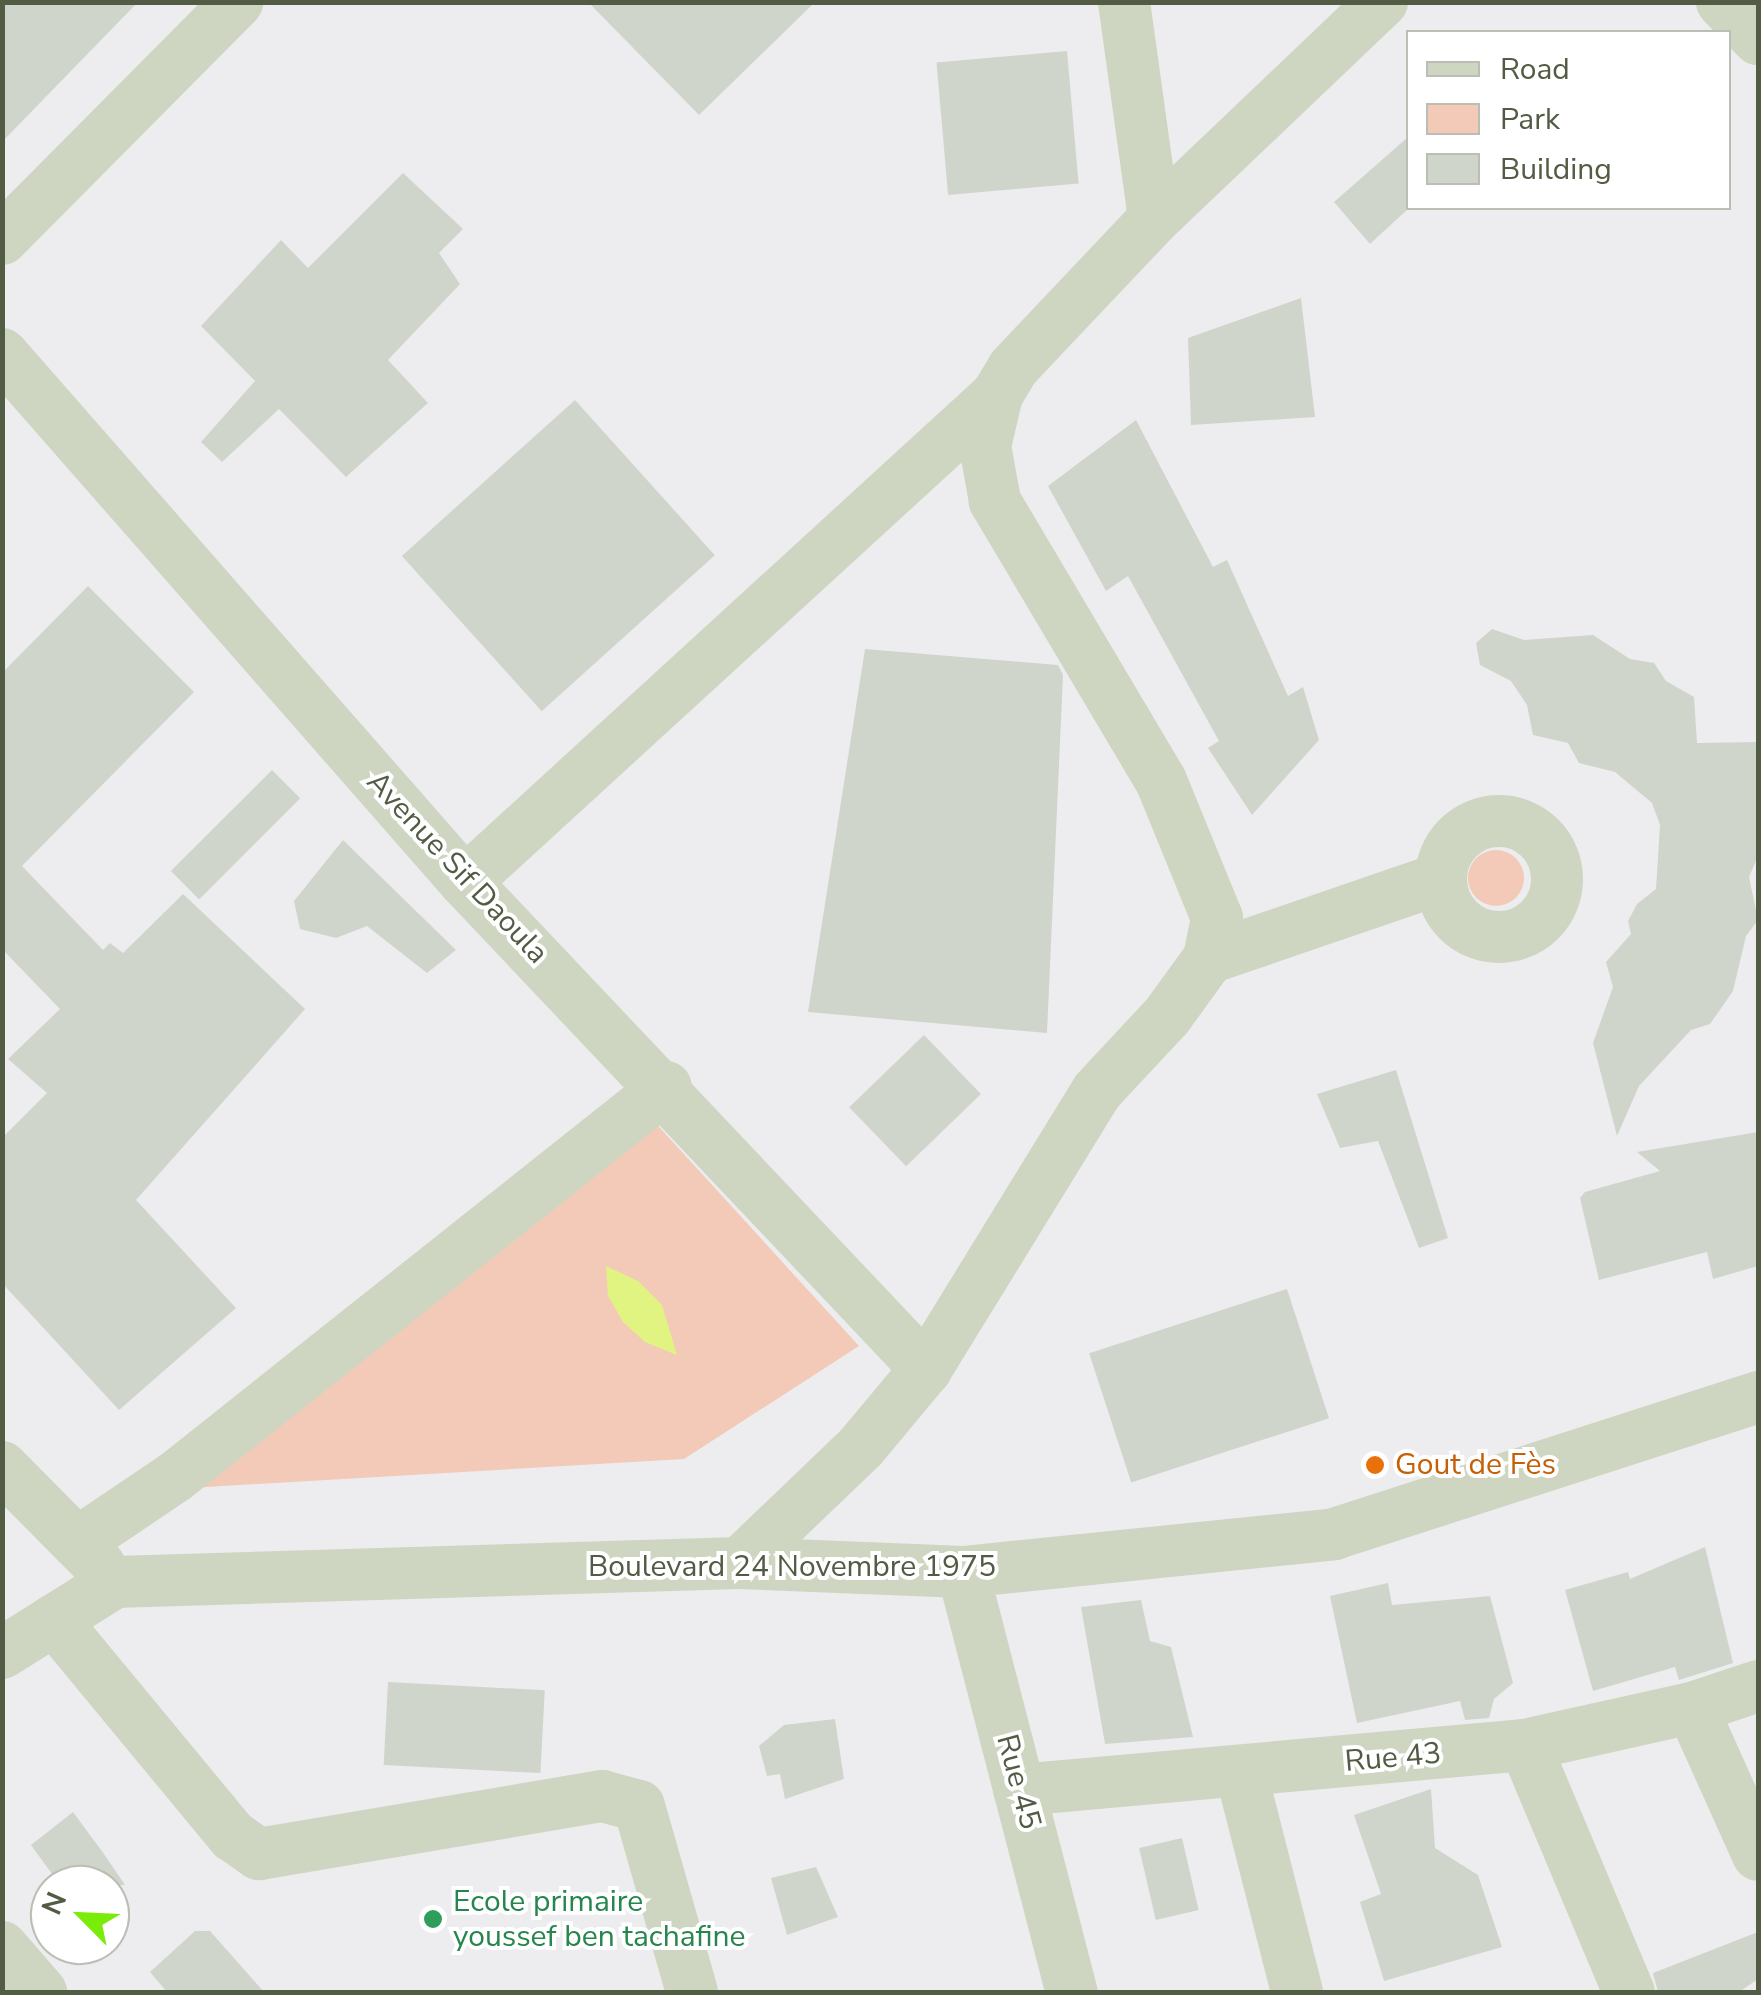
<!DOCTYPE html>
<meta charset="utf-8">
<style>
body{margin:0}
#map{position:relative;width:1761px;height:1995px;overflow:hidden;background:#ededf0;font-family:"Nunito Sans",sans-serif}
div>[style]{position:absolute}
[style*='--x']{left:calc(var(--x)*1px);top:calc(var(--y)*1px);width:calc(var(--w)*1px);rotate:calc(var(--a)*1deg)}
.green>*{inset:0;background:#f2cab7}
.round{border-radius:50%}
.water>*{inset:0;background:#e1f380}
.building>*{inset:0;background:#cfd5cb;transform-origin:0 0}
.minor>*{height:52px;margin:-26px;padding:0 26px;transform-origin:26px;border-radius:26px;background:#ced6c2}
.minor>.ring{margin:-26px;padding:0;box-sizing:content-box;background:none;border:52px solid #ced6c2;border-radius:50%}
.dots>*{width:28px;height:28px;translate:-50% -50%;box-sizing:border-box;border:5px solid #fff;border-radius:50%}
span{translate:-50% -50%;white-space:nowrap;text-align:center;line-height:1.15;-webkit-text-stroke:8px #fff;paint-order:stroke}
.street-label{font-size:30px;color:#525c44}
.food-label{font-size:30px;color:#c56008}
.left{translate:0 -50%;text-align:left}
.leisure-label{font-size:30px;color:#27864d}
.frame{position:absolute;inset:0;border:5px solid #525c44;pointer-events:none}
.legend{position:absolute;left:1406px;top:30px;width:325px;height:180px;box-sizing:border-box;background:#fff;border:2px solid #babeb4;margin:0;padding:12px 18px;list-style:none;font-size:30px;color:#525c44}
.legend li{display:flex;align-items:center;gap:20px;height:50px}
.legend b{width:50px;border:2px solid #babeb4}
.north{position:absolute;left:30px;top:1865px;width:100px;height:100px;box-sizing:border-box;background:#fff;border:2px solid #babeb4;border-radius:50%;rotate:294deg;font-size:28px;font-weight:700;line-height:40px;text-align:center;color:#525c44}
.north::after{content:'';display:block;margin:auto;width:35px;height:45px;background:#7aec0a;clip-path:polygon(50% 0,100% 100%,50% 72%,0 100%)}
</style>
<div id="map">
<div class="green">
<i class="round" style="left:1468px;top:850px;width:56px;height:56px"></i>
<i style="clip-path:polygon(651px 1118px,859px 1346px,684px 1459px,189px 1488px)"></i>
</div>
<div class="water">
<i style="clip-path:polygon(606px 1266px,638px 1281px,662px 1305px,677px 1355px,645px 1342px,623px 1322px,608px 1296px)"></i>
</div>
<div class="building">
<i style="clip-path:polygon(2px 2px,138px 2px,2px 142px)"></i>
<i style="clip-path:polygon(588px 2px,815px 2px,699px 115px)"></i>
<i style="left:1067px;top:51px;width:133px;height:131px;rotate:85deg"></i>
<i style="clip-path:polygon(1408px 137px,1408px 209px,1370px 244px,1334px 202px)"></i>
<i style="clip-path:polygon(403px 173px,463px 229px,439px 253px,460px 284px,388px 360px,428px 403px,346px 477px,279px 409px,222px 462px,201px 442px,255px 381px,201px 326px,281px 240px,308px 268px)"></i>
<i style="clip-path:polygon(1301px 298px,1315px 417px,1191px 425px,1188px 338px)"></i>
<i style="left:575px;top:400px;width:209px;height:233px;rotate:48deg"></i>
<i style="clip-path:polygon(1136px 420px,1213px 567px,1227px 560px,1288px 696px,1303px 687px,1319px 740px,1252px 815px,1208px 748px,1219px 741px,1128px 576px,1106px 591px,1048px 486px)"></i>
<i style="clip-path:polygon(88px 586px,194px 692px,22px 866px,103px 950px,110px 943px,123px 953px,183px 894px,305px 1009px,136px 1200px,236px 1308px,119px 1410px,2px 1283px,2px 1138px,47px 1093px,8px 1059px,60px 1009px,2px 949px,2px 673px)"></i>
<i style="clip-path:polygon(1492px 629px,1524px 640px,1593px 635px,1630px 659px,1654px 663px,1666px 681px,1694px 697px,1697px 743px,1758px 742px,1758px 856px,1749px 877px,1758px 920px,1746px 936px,1733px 991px,1710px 1024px,1691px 1030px,1639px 1086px,1617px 1136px,1593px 1043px,1613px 987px,1606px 962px,1631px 934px,1628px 921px,1637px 904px,1656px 889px,1660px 825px,1652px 803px,1615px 772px,1579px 763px,1568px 743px,1533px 735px,1527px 705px,1511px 681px,1480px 665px,1476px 643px)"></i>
<i style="clip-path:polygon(865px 649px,1058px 665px,1063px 675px,1047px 1033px,808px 1012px)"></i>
<i style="left:272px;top:770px;width:40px;height:143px;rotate:45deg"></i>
<i style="clip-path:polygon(343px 840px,456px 950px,427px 973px,367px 926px,336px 938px,300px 929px,294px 901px)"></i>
<i style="left:924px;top:1035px;width:82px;height:104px;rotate:46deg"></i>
<i style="clip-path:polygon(1396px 1070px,1448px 1238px,1419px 1248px,1378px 1141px,1340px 1148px,1317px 1094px)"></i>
<i style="clip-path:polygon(1758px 1132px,1758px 1266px,1713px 1279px,1707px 1252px,1599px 1280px,1580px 1198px,1585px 1192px,1660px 1171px,1637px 1152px)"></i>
<i style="left:1287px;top:1289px;width:136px;height:208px;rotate:72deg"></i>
<i style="clip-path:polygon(1705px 1547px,1733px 1663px,1679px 1680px,1675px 1667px,1593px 1691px,1565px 1590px,1628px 1572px,1630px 1579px)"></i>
<i style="clip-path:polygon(1388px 1583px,1392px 1605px,1490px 1596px,1513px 1683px,1494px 1699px,1489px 1718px,1465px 1720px,1460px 1701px,1357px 1723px,1330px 1596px)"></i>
<i style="clip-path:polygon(1141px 1600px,1150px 1641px,1171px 1647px,1193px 1737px,1105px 1744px,1081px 1607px)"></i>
<i style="left:388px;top:1682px;width:157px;height:83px;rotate:3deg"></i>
<i style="clip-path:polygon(835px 1719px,844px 1779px,785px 1799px,780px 1774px,767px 1776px,759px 1746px,784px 1725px)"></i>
<i style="clip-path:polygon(1431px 1789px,1435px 1848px,1478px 1875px,1502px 1947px,1384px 1981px,1360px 1902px,1381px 1894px,1354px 1815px)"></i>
<i style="clip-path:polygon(73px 1812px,104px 1854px,125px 1885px,60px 1885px,31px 1845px)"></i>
<i style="left:1182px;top:1838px;width:74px;height:44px;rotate:77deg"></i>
<i style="clip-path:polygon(816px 1867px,838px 1917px,787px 1935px,771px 1878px)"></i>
<i style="clip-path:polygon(195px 1931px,210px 1931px,264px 1992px,167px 1992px,150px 1972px)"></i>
<i style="clip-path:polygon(1758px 1932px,1758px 1979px,1739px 1992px,1658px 1992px,1653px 1973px)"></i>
</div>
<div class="minor">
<i style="--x:1124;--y:2;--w:219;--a:82.1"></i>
<i style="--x:1722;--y:2;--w:52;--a:45.8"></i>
<i style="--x:2;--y:239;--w:334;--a:-45.2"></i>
<i style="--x:2;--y:354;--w:702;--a:48.75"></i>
<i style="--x:465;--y:882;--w:671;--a:46.57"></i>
<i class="ring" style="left:1441px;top:821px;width:64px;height:64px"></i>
<i style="--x:465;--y:882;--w:721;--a:-42.47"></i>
<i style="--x:1209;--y:958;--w:244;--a:-18.9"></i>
<i style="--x:2;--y:1467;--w:139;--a:45.3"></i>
<i style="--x:77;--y:1543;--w:118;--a:-34"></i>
<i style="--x:175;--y:1477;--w:627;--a:-38.46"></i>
<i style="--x:740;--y:1563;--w:168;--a:-43.8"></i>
<i style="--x:861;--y:1447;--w:102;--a:-50.2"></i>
<i style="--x:926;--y:1369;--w:326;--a:-58.4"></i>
<i style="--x:1097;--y:1091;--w:103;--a:-47"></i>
<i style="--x:1167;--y:1016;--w:72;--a:-54.1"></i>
<i style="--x:1209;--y:958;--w:41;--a:-78.7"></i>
<i style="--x:1217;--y:918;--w:148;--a:-112.2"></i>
<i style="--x:1161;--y:781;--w:326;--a:-120.7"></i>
<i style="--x:995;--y:501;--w:56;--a:-100.3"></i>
<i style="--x:985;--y:446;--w:52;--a:-76.8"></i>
<i style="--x:997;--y:395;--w:31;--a:-59"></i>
<i style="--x:1013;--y:368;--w:205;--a:-46.6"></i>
<i style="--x:1154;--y:219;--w:315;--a:-43.6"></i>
<i style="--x:963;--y:1572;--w:434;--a:75.5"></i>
<i style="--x:54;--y:1620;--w:281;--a:50.4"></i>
<i style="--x:233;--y:1836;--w:32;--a:35"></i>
<i style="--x:259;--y:1854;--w:348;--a:-9.6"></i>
<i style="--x:602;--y:1796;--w:38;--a:15"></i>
<i style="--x:639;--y:1806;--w:193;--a:74.1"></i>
<i style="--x:2;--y:1653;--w:133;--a:-32.1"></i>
<i style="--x:115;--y:1582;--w:625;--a:-1.74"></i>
<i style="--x:740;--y:1563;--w:223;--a:2.3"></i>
<i style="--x:963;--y:1572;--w:373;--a:-5.8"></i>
<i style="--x:1334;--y:1534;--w:446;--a:-17.9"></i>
<i style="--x:1692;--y:1708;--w:161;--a:65.8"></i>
<i style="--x:1525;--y:1745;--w:268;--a:67.2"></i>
<i style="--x:1241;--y:1772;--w:227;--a:75.7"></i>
<i style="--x:1019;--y:1790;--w:508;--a:-5.08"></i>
<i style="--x:1525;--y:1745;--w:171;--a:-12.5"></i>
<i style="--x:1692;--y:1708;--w:70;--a:-18.4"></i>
<i style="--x:2;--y:1947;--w:60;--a:49.1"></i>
</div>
<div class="dots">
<i style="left:1375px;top:1465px;background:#e8710a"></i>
<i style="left:433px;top:1919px;background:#2e9e5b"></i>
</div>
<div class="street-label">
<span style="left:457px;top:868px;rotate:47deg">Avenue Sif Daoula</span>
<span style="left:792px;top:1567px">Boulevard 24 Novembre 1975</span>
<span style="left:1393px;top:1758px;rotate:-5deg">Rue 43</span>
<span style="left:1018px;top:1782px;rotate:75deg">Rue 45</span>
</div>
<div class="food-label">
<span class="left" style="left:1395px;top:1465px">Gout de Fès</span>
</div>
<div class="leisure-label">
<span class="left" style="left:453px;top:1919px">Ecole primaire<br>youssef ben tachafine</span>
</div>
<div class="frame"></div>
<ul class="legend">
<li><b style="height:12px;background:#ced6c2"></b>Road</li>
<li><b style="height:28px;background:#f2cab7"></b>Park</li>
<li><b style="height:28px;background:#cfd5cb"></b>Building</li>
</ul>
<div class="north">N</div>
</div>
